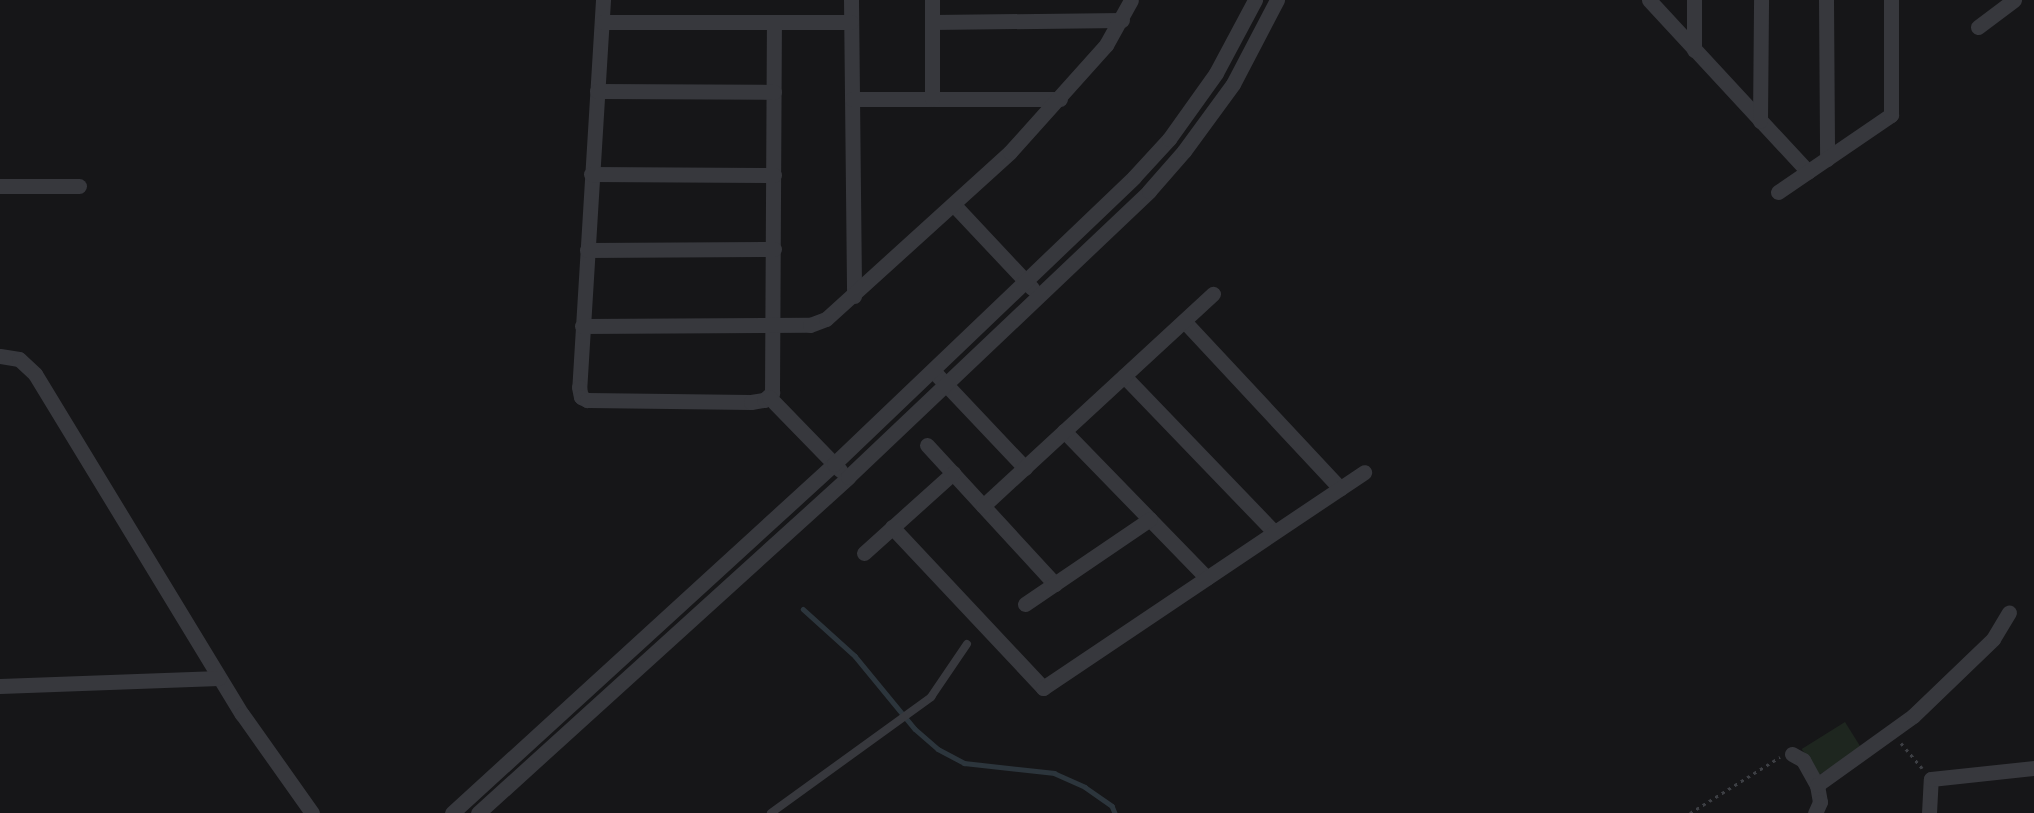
<!DOCTYPE html>
<style>
body{margin:0}
#map{position:relative;width:2034px;height:813px;overflow:hidden;background:#161618;font-family:Ubuntu,sans-serif}
div>[style]{position:absolute}
[style*='--x']{left:calc(var(--x)*1px);top:calc(var(--y)*1px);width:calc(var(--w)*1px);rotate:calc(var(--a)*1deg)}
.green>*{inset:0;background:#1e261f;transform-origin:0 0}
.stream>*{height:4.5px;margin:-2.25px;padding:0 2.25px;transform-origin:2.25px;border-radius:2.25px;background:#2c353c}
.path>*{height:3px;margin-top:-1.5px;transform-origin:0;background:repeating-linear-gradient(90deg,#3d3f44 0 3px,transparent 0 7.5px)}
.service>*{height:8px;margin:-4px;padding:0 4px;transform-origin:4px;border-radius:4px;background:#37383d}
.minor>*{height:15px;margin:-7.5px;padding:0 7.5px;transform-origin:7.5px;border-radius:7.5px;background:#37383d}
span{translate:-50% -50%;white-space:nowrap;text-align:center;line-height:1.15;-webkit-text-stroke:4.5px #111113;paint-order:stroke}
</style>
<div id="map">
<div class="green">
<i style="left:1845px;top:722px;width:31px;height:51px;rotate:58deg"></i>
</div>
<div class="stream">
<i style="--x:803;--y:609;--w:70;--a:42.1"></i>
<i style="--x:855;--y:656;--w:94;--a:50.6"></i>
<i style="--x:915;--y:729;--w:30;--a:41"></i>
<i style="--x:938;--y:749;--w:30;--a:28"></i>
<i style="--x:964;--y:763;--w:91;--a:6.3"></i>
<i style="--x:1054;--y:773;--w:34;--a:24"></i>
<i style="--x:1085;--y:787;--w:33;--a:35"></i>
<i style="--x:1112;--y:806;--w:8;--a:67"></i>
</div>
<div class="path">
<i style="--x:1901;--y:743;--w:33;--a:50"></i>
<i style="--x:1690;--y:813;--w:106;--a:-31.9"></i>
</div>
<div class="service">
<i style="--x:771;--y:813;--w:198;--a:-35.9"></i>
<i style="--x:931;--y:697;--w:64;--a:-55.8"></i>
</div>
<div class="minor">
<i style="--x:603;--y:0;--w:388;--a:93.5"></i>
<i style="--x:579;--y:387;--w:10;--a:79"></i>
<i style="--x:581;--y:397;--w:7;--a:27"></i>
<i style="--x:587;--y:400;--w:164;--a:0.7"></i>
<i style="--x:751;--y:402;--w:13;--a:-9"></i>
<i style="--x:764;--y:400;--w:11;--a:-41"></i>
<i style="--x:772;--y:393;--w:371;--a:-89.7"></i>
<i style="--x:851;--y:0;--w:296;--a:89.4"></i>
<i style="--x:1649;--y:0;--w:234;--a:47.2"></i>
<i style="--x:1694;--y:0;--w:50;--a:90"></i>
<i style="--x:1826;--y:0;--w:159;--a:89.6"></i>
<i style="--x:602;--y:22;--w:249;--a:0"></i>
<i style="--x:932;--y:22;--w:190;--a:-0.6"></i>
<i style="--x:1978;--y:27;--w:45;--a:-36.9"></i>
<i style="--x:597;--y:91;--w:177;--a:0.3"></i>
<i style="--x:852;--y:99;--w:208;--a:0"></i>
<i style="--x:932;--y:99;--w:99;--a:-90"></i>
<i style="--x:1760;--y:121;--w:121;--a:-89.5"></i>
<i style="--x:591;--y:174;--w:183;--a:0.3"></i>
<i style="--x:0;--y:186;--w:79;--a:0"></i>
<i style="--x:1778;--y:192;--w:137;--a:-34.3"></i>
<i style="--x:1891;--y:115;--w:115;--a:-90"></i>
<i style="--x:954;--y:205;--w:114;--a:46.8"></i>
<i style="--x:587;--y:250;--w:187;--a:-0.3"></i>
<i style="--x:1184;--y:321;--w:229;--a:47"></i>
<i style="--x:582;--y:326;--w:228;--a:-0.3"></i>
<i style="--x:810;--y:325;--w:17;--a:-21"></i>
<i style="--x:826;--y:319;--w:248;--a:-42.2"></i>
<i style="--x:1010;--y:152;--w:144;--a:-48.1"></i>
<i style="--x:1106;--y:45;--w:51;--a:-60.9"></i>
<i style="--x:0;--y:356;--w:19;--a:9"></i>
<i style="--x:19;--y:359;--w:22;--a:43"></i>
<i style="--x:35;--y:374;--w:398;--a:58.7"></i>
<i style="--x:242;--y:714;--w:121;--a:54.7"></i>
<i style="--x:937;--y:375;--w:128;--a:46.6"></i>
<i style="--x:1124;--y:376;--w:216;--a:46.1"></i>
<i style="--x:769;--y:397;--w:102;--a:45.8"></i>
<i style="--x:1064;--y:431;--w:205;--a:45.8"></i>
<i style="--x:927;--y:445;--w:189;--a:47.4"></i>
<i style="--x:983;--y:506;--w:313;--a:-42.7"></i>
<i style="--x:892;--y:527;--w:221;--a:46.8"></i>
<i style="--x:1043;--y:688;--w:387;--a:-33.9"></i>
<i style="--x:864;--y:553;--w:120;--a:-42"></i>
<i style="--x:1025;--y:604;--w:151;--a:-34.2"></i>
<i style="--x:0;--y:686;--w:219;--a:-2.1"></i>
<i style="--x:1792;--y:754;--w:13;--a:29"></i>
<i style="--x:1803;--y:760;--w:29;--a:61"></i>
<i style="--x:1817;--y:785;--w:17;--a:80"></i>
<i style="--x:1820;--y:802;--w:12;--a:114"></i>
<i style="--x:1817;--y:785;--w:118;--a:-35.7"></i>
<i style="--x:1913;--y:716;--w:111;--a:-43.9"></i>
<i style="--x:1993;--y:639;--w:31;--a:-59"></i>
<i style="--x:452;--y:813;--w:517;--a:-42.42"></i>
<i style="--x:834;--y:464;--w:415;--a:-43.7"></i>
<i style="--x:1134;--y:177;--w:52;--a:-47.4"></i>
<i style="--x:1169;--y:139;--w:81;--a:-54.5"></i>
<i style="--x:1216;--y:73;--w:83;--a:-61.9"></i>
<i style="--x:478;--y:813;--w:500;--a:-42.2"></i>
<i style="--x:848;--y:477;--w:415;--a:-43.5"></i>
<i style="--x:1149;--y:191;--w:53;--a:-48.8"></i>
<i style="--x:1184;--y:151;--w:83;--a:-53.8"></i>
<i style="--x:1233;--y:84;--w:95;--a:-62.4"></i>
<i style="--x:1929;--y:813;--w:34;--a:-87"></i>
<i style="--x:1931;--y:779;--w:104;--a:-6.1"></i>
</div>
</div>
